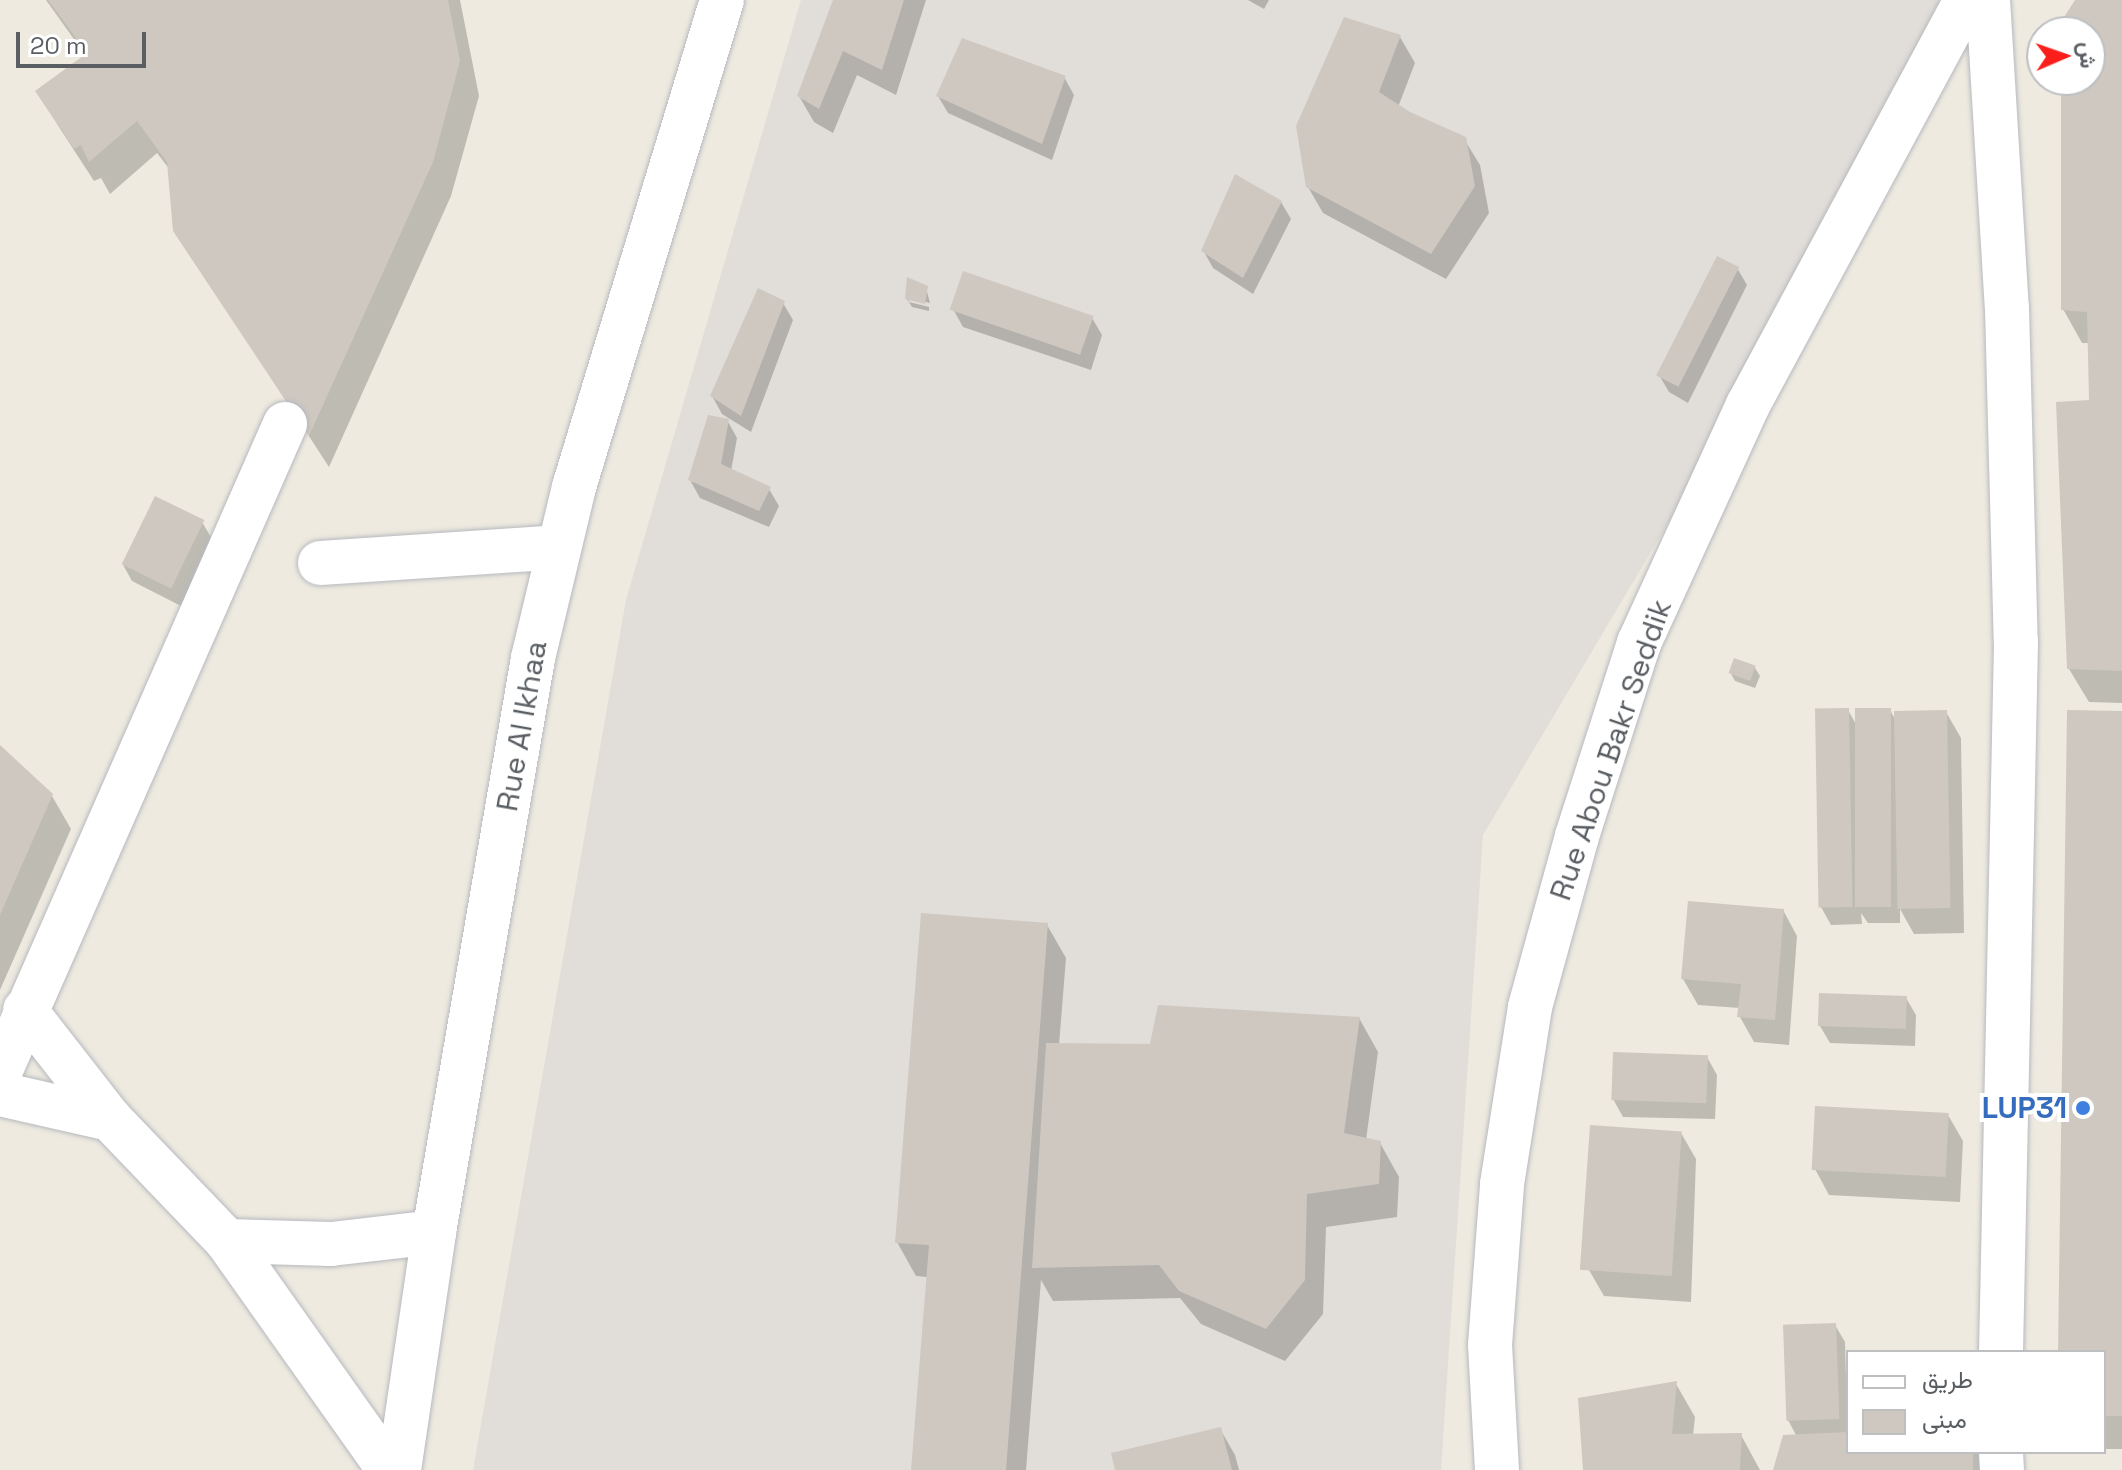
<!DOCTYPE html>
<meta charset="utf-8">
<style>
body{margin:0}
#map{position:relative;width:2122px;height:1470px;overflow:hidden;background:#eeeae0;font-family:"Space Grotesk",Vazirmatn,sans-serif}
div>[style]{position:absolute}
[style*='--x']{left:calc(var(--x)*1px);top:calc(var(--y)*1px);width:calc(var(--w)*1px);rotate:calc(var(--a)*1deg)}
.industrial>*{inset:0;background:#e1ddd8}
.shadow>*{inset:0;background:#0003}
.building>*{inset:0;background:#cec8c1;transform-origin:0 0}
.roads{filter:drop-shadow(0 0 2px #b6b9be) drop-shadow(0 0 2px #b6b9be)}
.minor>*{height:44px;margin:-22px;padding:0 22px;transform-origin:22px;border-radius:22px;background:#fff}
.dots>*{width:22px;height:22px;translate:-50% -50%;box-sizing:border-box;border:4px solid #fff;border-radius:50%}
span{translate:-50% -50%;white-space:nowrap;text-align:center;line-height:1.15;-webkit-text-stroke:8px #fff;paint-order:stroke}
.street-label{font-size:30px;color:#595e63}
.shop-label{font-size:30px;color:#366cbe;font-weight:700}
.right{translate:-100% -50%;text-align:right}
.legend{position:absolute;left:1846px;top:1350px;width:260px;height:104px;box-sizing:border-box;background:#fff;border:2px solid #bdbfc1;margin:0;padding:10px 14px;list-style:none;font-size:24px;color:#595e63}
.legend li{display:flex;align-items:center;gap:16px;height:40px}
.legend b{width:40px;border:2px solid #bdbfc1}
.north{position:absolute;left:2026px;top:16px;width:80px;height:80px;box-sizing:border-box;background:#fff;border:2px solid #bdbfc1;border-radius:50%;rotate:88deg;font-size:22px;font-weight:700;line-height:32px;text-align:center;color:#595e63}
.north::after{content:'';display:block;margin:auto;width:28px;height:36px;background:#fa1f1a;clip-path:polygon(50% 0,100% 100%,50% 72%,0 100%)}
.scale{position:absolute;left:16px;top:32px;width:130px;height:36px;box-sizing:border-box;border:4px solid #595e63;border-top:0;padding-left:10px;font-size:24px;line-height:28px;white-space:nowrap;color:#595e63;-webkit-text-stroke:6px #fff;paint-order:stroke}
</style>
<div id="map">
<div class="industrial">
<i style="clip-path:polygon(801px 0,1952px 0,1820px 267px,1483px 835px,1441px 1470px,473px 1470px,626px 600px)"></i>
</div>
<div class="shadow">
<i style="clip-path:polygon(46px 0,460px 0,479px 96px,451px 196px,329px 467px,175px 230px,170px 170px,157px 153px,110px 194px,101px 178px,94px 181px,57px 124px,38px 91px,86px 56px)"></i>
<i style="clip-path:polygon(835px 0,926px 0,896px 95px,857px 75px,833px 133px,814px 122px,799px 96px)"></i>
<i style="clip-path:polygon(1248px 0,1269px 0,1264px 9px)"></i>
<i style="clip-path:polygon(2077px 0,2122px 0,2122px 703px,2089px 702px,2069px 669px,2091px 402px,2090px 343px,2082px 343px,2063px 309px,2063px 80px,2090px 80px,2090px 32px,2063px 32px)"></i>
<i style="clip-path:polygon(1400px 37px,1415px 63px,1398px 107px,1464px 139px,1480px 165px,1489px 213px,1446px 279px,1323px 213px,1308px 187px)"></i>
<i style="clip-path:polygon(1064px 77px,1074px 95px,1052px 160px,948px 113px,938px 96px)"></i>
<i style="clip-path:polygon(1281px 202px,1291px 219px,1253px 294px,1213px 268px,1203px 250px)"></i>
<i style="clip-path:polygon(1737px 268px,1747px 285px,1688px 403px,1669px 392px,1659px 375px)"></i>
<i style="clip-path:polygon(926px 288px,930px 303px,909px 298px,909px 302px,929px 307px,929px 311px,912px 307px,907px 299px)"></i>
<i style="clip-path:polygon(783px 303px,793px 320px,751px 432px,722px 414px,712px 396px)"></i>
<i style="clip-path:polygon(953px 309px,1092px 318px,1102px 335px,1091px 370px,963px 327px)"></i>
<i style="clip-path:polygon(727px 420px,737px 438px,731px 471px,769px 489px,779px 506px,769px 527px,700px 498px,690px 480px)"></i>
<i style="clip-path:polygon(202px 522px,212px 539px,183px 607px,132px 581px,122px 563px)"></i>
<i style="clip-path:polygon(1755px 668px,1760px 676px,1755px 688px,1735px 681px,1730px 672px)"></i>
<i style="clip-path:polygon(1848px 710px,1857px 726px,1890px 710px,1896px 721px,1946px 712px,1961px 738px,1964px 933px,1914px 934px,1900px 909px,1900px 923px,1868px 923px,1861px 913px,1862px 924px,1831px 925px,1821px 907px)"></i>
<i style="clip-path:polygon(2122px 713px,2122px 1449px,2104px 1449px,2104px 1352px,2060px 1352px)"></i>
<i style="clip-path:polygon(0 748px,52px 796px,71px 829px,0 990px)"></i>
<i style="clip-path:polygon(1783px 910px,1797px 936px,1789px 1045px,1754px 1042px,1740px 1017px,1740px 1008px,1698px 1005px,1683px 979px)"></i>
<i style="clip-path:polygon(1047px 925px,1066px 958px,1059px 1045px,1151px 1046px,1359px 1018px,1378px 1052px,1366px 1140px,1380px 1143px,1399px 1177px,1397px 1217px,1326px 1227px,1323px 1314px,1285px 1361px,1201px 1324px,1180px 1298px,1053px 1301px,1041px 1280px,1026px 1470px,913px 1470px,928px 1277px,916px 1276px,897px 1242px)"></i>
<i style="clip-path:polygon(1906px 998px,1916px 1015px,1915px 1046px,1830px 1043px,1820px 1026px)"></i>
<i style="clip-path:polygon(1707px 1057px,1717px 1075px,1715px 1119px,1623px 1117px,1613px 1099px)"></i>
<i style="clip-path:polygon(1948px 1115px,1963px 1141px,1960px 1202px,1829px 1195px,1815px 1169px)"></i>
<i style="clip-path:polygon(1681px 1133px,1696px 1159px,1691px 1302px,1604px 1296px,1589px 1270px)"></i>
<i style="clip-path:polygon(1835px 1325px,1845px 1342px,1848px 1452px,1987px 1452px,1987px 1470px,1775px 1470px,1797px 1437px,1788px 1420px)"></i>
<i style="clip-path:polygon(1676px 1384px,1695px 1417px,1693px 1436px,1741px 1435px,1760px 1470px,1585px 1470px)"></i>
<i style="clip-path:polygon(1220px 1429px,1235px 1455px,1239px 1470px,1117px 1470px)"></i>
</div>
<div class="building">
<i style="clip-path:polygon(48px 0,448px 0,460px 61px,433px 162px,309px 436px,173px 231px,167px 162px,137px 121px,89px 162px,81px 145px,74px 149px,35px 91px,87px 53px)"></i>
<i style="clip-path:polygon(833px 0,904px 0,882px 70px,843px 51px,819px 109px,797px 96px)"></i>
<i style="clip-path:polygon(2075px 0,2122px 0,2122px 671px,2067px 669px,2056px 402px,2089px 400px,2087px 312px,2061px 310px,2061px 80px,2090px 80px,2090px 32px,2061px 32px,2061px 22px)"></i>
<i style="clip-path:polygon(1344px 17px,1401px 35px,1379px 92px,1410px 112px,1466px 137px,1475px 186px,1431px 254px,1306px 187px,1296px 126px)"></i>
<i style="clip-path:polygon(962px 38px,1066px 76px,1042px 144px,936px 96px)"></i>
<i style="clip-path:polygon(1235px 174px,1282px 201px,1243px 278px,1201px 251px)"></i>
<i style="left:1717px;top:256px;width:25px;height:134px;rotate:27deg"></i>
<i style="left:963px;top:271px;width:138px;height:41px;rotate:19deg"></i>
<i style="clip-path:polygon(907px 277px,928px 286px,925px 304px,905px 299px)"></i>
<i style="clip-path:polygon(758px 288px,785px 301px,741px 416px,710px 396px)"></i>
<i style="clip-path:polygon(708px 415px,729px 419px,721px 464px,771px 487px,759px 511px,688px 480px)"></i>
<i style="left:155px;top:496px;width:55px;height:76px;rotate:26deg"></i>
<i style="left:1734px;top:658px;width:23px;height:16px;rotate:20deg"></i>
<i style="left:1849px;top:708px;width:199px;height:34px;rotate:89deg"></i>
<i style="left:1855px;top:708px;width:36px;height:199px"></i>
<i style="left:1947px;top:710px;width:198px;height:53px;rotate:89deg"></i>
<i style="clip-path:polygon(2067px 710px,2122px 711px,2122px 1416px,2104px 1416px,2104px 1352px,2058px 1352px)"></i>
<i style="clip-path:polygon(0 745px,53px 794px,0 915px)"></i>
<i style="clip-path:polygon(1688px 901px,1784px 909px,1775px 1020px,1737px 1017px,1741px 984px,1681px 979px)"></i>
<i style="clip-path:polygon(921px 913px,1048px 923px,1006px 1470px,911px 1470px,929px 1245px,895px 1243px)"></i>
<i style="left:1819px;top:993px;width:88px;height:33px;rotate:2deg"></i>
<i style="clip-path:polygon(1158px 1005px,1360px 1017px,1344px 1133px,1381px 1141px,1379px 1184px,1307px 1194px,1305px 1280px,1266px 1329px,1179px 1291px,1159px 1265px,1032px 1268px,1046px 1043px,1150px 1044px)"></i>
<i style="left:1613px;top:1052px;width:95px;height:48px;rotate:2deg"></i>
<i style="left:1815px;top:1106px;width:134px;height:64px;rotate:3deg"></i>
<i style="left:1590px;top:1125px;width:92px;height:145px;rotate:4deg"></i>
<i style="left:1836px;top:1323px;width:96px;height:53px;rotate:88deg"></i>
<i style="clip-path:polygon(1677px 1381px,1672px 1434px,1742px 1433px,1740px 1470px,1583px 1470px,1578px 1398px)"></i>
<i style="clip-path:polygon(1221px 1427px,1232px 1470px,1115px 1470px,1111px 1453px)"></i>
<i style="clip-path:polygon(1848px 1432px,1848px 1452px,1973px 1452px,1973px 1470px,1773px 1470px,1783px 1435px)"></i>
</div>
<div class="roads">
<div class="minor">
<i style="--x:1988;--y:0;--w:309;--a:86.5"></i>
<i style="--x:2007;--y:308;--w:334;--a:88.5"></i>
<i style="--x:2016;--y:642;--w:710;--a:91.21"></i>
<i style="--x:320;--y:563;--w:239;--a:-3.8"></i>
<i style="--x:25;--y:1010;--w:138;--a:52.1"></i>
<i style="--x:110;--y:1119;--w:169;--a:46.2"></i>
<i style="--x:227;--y:1241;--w:281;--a:54.7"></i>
<i style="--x:0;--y:1072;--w:708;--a:-66.26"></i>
<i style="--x:0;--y:1094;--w:113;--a:12.8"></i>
<i style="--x:227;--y:1241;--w:104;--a:1.7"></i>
<i style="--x:331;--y:1244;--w:104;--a:-6.6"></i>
<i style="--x:2001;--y:1452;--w:18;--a:87"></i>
<i style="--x:399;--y:1470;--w:241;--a:-81.6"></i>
<i style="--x:434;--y:1232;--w:582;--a:-80.21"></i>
<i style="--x:533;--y:658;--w:176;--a:-76.5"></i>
<i style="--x:574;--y:487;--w:509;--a:-73.1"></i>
<i style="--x:1497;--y:1470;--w:125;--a:-93.2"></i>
<i style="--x:1490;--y:1345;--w:161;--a:-85.7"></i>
<i style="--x:1502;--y:1184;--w:179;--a:-81"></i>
<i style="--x:1530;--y:1007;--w:177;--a:-74.6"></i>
<i style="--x:1577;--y:836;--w:203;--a:-72.2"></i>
<i style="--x:1639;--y:643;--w:262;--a:-65.4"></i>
<i style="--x:1748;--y:405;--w:460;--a:-61.7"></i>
</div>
</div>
<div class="dots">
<i style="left:2083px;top:1108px;background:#3f7fe0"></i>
</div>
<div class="street-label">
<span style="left:522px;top:726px;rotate:-80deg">Rue Al Ikhaa</span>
<span style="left:1611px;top:750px;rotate:-71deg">Rue Abou Bakr Seddik</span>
</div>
<div class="shop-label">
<span class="right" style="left:2067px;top:1108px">LUP31</span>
</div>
<ul class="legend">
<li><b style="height:10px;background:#fff"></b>طريق</li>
<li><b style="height:22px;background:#cec8c1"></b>مبنى</li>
</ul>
<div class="north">ش</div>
<div class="scale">20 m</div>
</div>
